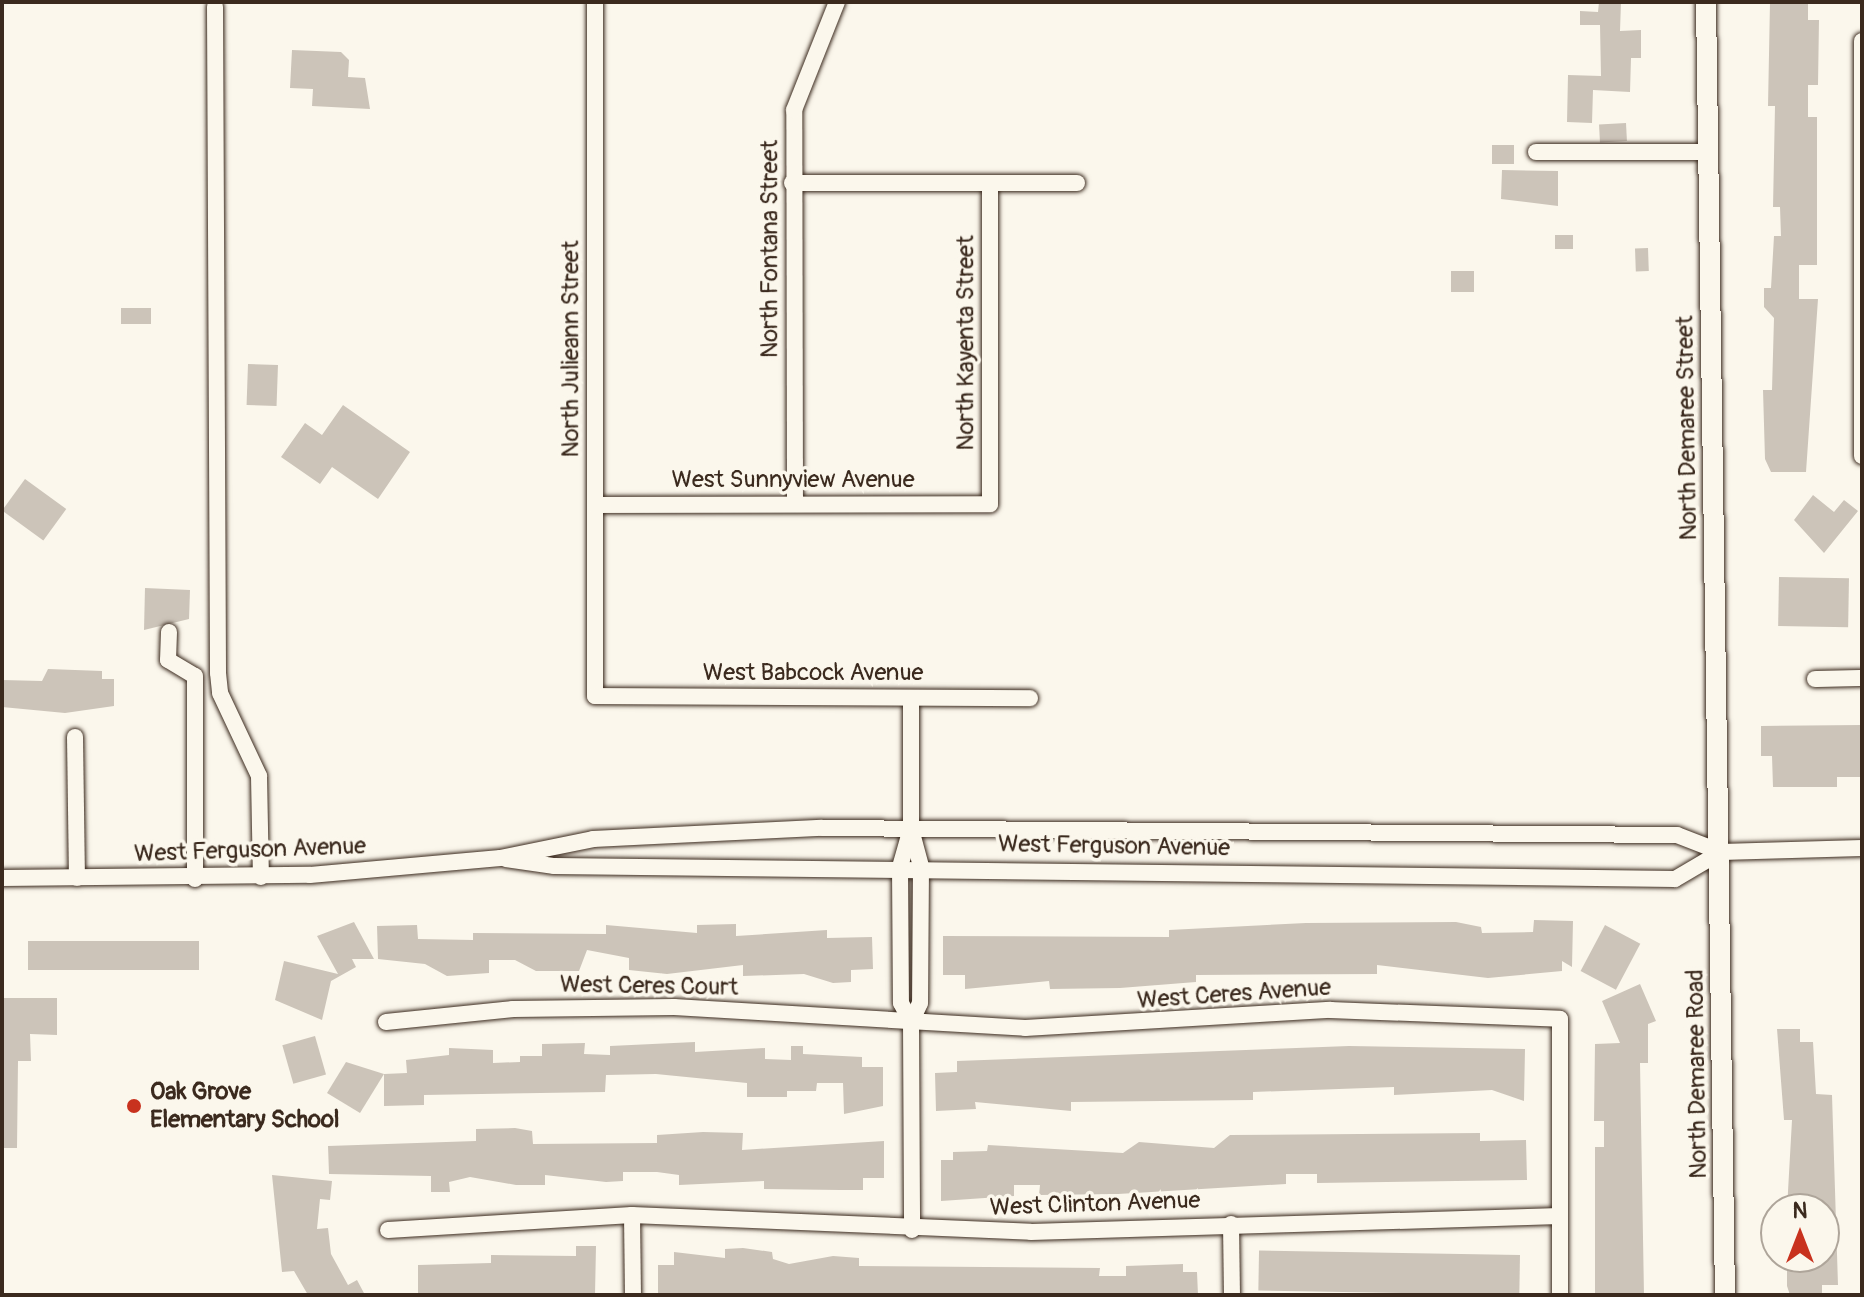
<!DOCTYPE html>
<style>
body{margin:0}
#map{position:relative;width:1864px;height:1297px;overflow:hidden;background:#fbf7ec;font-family:Pangolin,sans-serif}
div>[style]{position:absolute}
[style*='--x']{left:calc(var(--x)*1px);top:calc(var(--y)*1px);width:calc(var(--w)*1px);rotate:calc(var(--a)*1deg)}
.building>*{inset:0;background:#ccc4b9;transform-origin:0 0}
.roads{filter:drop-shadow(0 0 2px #3b2a1e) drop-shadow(0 0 2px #3b2a1e)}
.minor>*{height:16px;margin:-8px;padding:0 8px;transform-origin:8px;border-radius:8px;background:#fbf7ec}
.major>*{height:20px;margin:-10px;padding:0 10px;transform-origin:10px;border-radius:10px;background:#fbf7ec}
.dots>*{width:22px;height:22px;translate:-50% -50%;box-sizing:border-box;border:4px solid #fbf7ec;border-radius:50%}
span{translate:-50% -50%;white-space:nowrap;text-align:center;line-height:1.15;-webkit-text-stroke:7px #fbf7ec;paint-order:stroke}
.street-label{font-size:24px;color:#3b2a1e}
.poi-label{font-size:24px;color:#3b2a1e;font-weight:700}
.left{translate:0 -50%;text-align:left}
.frame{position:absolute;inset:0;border:4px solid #3b2a1e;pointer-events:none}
.north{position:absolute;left:1760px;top:1193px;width:80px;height:80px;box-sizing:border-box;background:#fbf7ec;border:2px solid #aea59a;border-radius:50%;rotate:0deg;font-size:22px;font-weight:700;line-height:32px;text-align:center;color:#3b2a1e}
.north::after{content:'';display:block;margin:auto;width:28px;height:36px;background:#c8321e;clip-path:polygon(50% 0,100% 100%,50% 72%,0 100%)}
</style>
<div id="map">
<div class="building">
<i style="clip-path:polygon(1599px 2px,1621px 2px,1620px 31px,1641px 30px,1641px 58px,1631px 58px,1630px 92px,1593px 90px,1592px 123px,1567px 122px,1568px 75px,1601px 76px,1600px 25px,1580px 25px,1580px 11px,1598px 12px)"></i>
<i style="clip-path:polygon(1770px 2px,1808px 2px,1808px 20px,1819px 20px,1818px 85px,1808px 85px,1808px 117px,1817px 117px,1817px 265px,1799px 265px,1799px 299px,1818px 299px,1806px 472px,1771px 472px,1765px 459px,1763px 390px,1772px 390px,1774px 318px,1764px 307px,1764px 288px,1771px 288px,1774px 236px,1781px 236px,1780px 207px,1773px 207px,1775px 106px,1768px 106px)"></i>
<i style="clip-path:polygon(292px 50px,341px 52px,349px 60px,348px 77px,365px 78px,370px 109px,312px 106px,313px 89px,290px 88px)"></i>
<i style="left:1626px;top:123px;width:18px;height:27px;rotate:87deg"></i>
<i style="left:1492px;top:145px;width:22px;height:19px"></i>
<i style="clip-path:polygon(1502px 170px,1558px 171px,1558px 206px,1501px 199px)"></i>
<i style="left:1555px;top:235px;width:18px;height:14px"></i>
<i style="left:1648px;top:248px;width:23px;height:13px;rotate:88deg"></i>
<i style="left:1451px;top:271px;width:23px;height:21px"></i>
<i style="left:151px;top:308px;width:16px;height:30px;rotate:90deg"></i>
<i style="left:248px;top:364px;width:30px;height:41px;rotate:2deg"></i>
<i style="clip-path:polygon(343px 405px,410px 452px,378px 499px,332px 467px,320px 484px,281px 457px,305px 423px,322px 435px)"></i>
<i style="left:25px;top:479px;width:51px;height:39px;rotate:36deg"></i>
<i style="clip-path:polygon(1813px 495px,1834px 512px,1844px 500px,1858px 511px,1824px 553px,1794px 520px)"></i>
<i style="left:1779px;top:577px;width:70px;height:49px;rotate:1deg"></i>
<i style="clip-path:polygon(145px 588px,190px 590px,189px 619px,144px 630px)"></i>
<i style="clip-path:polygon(48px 669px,102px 671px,102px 679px,114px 679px,114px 706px,65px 713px,2px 707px,2px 680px,42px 681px)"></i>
<i style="clip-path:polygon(1862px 725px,1862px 777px,1837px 777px,1837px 787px,1773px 787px,1772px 756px,1761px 756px,1761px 726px)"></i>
<i style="clip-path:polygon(1534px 920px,1573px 921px,1572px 967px,1562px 961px,1562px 971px,1488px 978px,1377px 965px,1377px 974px,1196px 975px,1196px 982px,1120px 988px,1050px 989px,1049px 981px,965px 989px,965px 975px,943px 975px,943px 936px,1169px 937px,1169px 930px,1306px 923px,1456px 922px,1481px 927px,1482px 933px,1533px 932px)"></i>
<i style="clip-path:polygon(354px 922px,374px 959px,352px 959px,356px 967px,331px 981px,322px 1020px,275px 1000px,284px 961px,338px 974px,317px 936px)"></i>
<i style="clip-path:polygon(736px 924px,736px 936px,827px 930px,827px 938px,872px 937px,873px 969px,851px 970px,851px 982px,833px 983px,804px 974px,743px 976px,743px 965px,667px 974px,629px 970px,629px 958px,587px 950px,579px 971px,536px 971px,515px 960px,489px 960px,489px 973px,447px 976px,425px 964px,378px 959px,377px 926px,417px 925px,418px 939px,473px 940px,473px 933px,606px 934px,606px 925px,697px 933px,697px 925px)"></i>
<i style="left:1605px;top:925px;width:40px;height:52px;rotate:28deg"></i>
<i style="left:28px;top:941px;width:171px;height:29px"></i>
<i style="clip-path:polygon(1640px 984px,1656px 1021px,1648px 1024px,1648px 1063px,1640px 1063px,1644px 1295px,1595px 1295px,1595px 1147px,1604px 1147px,1604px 1121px,1594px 1121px,1595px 1044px,1620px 1043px,1602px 1001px)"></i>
<i style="clip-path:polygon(2px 998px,57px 998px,57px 1035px,30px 1034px,31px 1061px,18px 1061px,17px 1148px,2px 1148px)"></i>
<i style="clip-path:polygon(1777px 1029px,1800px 1029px,1800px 1042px,1813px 1042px,1816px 1094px,1832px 1095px,1838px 1285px,1822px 1285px,1822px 1295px,1790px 1295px,1787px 1286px,1787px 1257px,1824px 1257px,1824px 1209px,1787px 1209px,1792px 1120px,1784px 1120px)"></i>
<i style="left:315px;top:1036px;width:40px;height:34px;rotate:74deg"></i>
<i style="clip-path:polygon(695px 1042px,695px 1052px,765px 1048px,765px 1059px,791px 1060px,791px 1046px,803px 1046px,803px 1054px,862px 1057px,862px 1067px,883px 1067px,883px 1106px,844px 1114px,843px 1083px,817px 1083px,816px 1091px,787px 1091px,787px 1097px,747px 1097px,747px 1083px,656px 1074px,606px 1075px,605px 1092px,424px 1095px,424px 1105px,384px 1106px,384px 1074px,407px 1073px,406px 1060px,449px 1055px,449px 1048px,493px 1050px,493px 1063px,520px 1062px,520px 1056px,542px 1056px,542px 1044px,585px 1043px,584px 1054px,610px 1055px,610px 1046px)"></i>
<i style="clip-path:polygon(1349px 1046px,1525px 1049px,1524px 1101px,1492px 1090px,1394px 1095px,1394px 1087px,1253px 1092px,1253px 1100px,1071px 1102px,1071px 1111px,975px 1102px,976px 1109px,936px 1111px,935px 1073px,957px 1072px,957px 1061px)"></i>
<i style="clip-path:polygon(346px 1062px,384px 1074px,360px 1113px,327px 1093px)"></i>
<i style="clip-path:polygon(515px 1128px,532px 1131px,533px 1144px,657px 1143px,657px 1135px,703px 1132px,743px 1133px,742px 1150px,884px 1141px,884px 1178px,863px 1178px,863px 1190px,840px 1190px,764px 1189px,764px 1181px,679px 1185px,679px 1175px,657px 1172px,623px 1172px,623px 1181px,606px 1182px,545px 1175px,545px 1185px,516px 1185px,470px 1177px,449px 1182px,450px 1192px,431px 1192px,431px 1176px,329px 1174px,328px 1146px,476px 1141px,476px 1129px)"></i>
<i style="clip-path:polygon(1480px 1133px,1480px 1141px,1526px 1140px,1527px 1180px,1317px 1183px,1317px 1174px,1286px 1174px,1286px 1184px,1118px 1194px,1039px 1195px,1040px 1185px,1014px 1185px,1014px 1196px,941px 1201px,941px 1160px,953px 1160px,953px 1152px,987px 1151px,988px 1145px,1123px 1153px,1139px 1142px,1214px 1148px,1230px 1135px)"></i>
<i style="clip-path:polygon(272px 1175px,332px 1181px,330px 1200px,320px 1199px,317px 1229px,328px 1228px,331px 1254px,348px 1285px,357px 1280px,365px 1295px,308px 1295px,294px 1271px,282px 1272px)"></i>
<i style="clip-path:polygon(576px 1246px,596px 1246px,595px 1295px,418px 1295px,418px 1265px,491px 1263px,491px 1255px,576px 1256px)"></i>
<i style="clip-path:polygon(743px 1248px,772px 1252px,773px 1259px,789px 1264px,833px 1256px,859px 1258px,859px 1266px,1100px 1268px,1099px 1276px,1126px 1276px,1126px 1266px,1183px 1264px,1183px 1272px,1197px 1272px,1198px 1295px,658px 1295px,658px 1265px,674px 1265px,674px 1252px,725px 1258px,725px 1249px)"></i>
<i style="left:1520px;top:1255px;width:40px;height:261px;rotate:91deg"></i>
</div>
<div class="roads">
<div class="minor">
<i style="--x:595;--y:2;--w:694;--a:90"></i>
<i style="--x:595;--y:696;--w:435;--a:0.3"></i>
<i style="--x:215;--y:7;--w:666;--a:89.74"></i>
<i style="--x:218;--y:673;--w:20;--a:84"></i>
<i style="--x:220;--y:693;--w:92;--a:64.8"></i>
<i style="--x:259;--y:776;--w:101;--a:88.9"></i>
<i style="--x:1862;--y:41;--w:415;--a:90"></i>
<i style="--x:1536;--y:152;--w:172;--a:0"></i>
<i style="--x:792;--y:183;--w:285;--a:0"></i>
<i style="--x:795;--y:504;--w:394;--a:-90.1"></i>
<i style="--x:794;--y:110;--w:116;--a:-68.3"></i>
<i style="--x:595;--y:505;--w:395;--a:-0.1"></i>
<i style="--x:990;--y:504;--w:321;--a:-90"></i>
<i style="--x:169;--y:632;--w:28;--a:92"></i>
<i style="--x:168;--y:660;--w:31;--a:31"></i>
<i style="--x:195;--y:676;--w:203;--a:90"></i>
<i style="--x:1815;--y:679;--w:47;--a:-1.2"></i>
<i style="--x:911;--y:698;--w:131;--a:90"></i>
<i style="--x:911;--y:829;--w:39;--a:75"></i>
<i style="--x:921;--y:867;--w:136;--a:90.4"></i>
<i style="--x:920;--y:1003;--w:21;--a:115"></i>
<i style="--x:911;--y:1022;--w:208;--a:89.7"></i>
<i style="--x:75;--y:737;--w:141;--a:89.2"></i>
<i style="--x:910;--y:832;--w:36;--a:106"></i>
<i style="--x:900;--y:867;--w:136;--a:89.6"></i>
<i style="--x:901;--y:1003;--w:21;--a:62"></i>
<i style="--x:506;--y:859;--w:49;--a:8.3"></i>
<i style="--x:554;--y:866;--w:1121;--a:0.66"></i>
<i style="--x:1675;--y:879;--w:53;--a:-30.4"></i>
<i style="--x:2;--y:878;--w:308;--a:-0.6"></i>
<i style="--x:310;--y:875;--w:191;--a:-5.1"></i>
<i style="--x:500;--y:858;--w:95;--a:-11.5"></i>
<i style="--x:593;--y:839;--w:229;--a:-2.8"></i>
<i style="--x:822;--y:828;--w:855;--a:0.47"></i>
<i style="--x:1677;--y:835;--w:47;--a:21.1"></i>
<i style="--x:1721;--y:852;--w:141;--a:-1.6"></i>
<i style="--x:386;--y:1022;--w:128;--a:-5.8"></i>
<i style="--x:513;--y:1009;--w:161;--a:-0.7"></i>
<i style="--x:674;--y:1007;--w:352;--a:3.4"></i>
<i style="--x:1025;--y:1028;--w:306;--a:-3.4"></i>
<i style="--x:1330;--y:1010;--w:230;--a:2.2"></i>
<i style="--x:1560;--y:1019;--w:276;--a:90"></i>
<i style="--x:632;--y:1215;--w:80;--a:89.3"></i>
<i style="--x:1231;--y:1224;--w:71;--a:89.2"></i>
<i style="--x:388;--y:1230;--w:244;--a:-3.5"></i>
<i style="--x:632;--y:1215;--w:399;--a:2.4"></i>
<i style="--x:1031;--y:1232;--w:529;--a:-1.73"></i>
</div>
<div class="major">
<i style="--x:1706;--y:2;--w:1293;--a:89.16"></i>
</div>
</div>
<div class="dots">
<i style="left:134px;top:1106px;background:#c8321e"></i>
</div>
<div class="street-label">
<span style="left:770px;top:249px;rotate:-90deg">North Fontana Street</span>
<span style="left:966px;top:343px;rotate:-90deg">North Kayenta Street</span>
<span style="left:571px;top:349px;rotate:-90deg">North Julieann Street</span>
<span style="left:1687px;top:428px;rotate:-91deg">North Demaree Street</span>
<span style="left:793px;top:480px">West Sunnyview Avenue</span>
<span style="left:813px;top:673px">West Babcock Avenue</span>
<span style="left:1114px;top:846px;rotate:1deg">West Ferguson Avenue</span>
<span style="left:250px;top:850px;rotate:-2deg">West Ferguson Avenue</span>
<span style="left:649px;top:986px;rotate:1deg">West Ceres Court</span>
<span style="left:1234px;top:994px;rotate:-4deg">West Ceres Avenue</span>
<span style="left:1697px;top:1074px;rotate:-91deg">North Demaree Road</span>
<span style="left:1095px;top:1204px;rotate:-2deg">West Clinton Avenue</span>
</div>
<div class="poi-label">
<span class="left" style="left:150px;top:1106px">Oak Grove<br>Elementary School</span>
</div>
<div class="frame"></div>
<div class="north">N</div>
</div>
